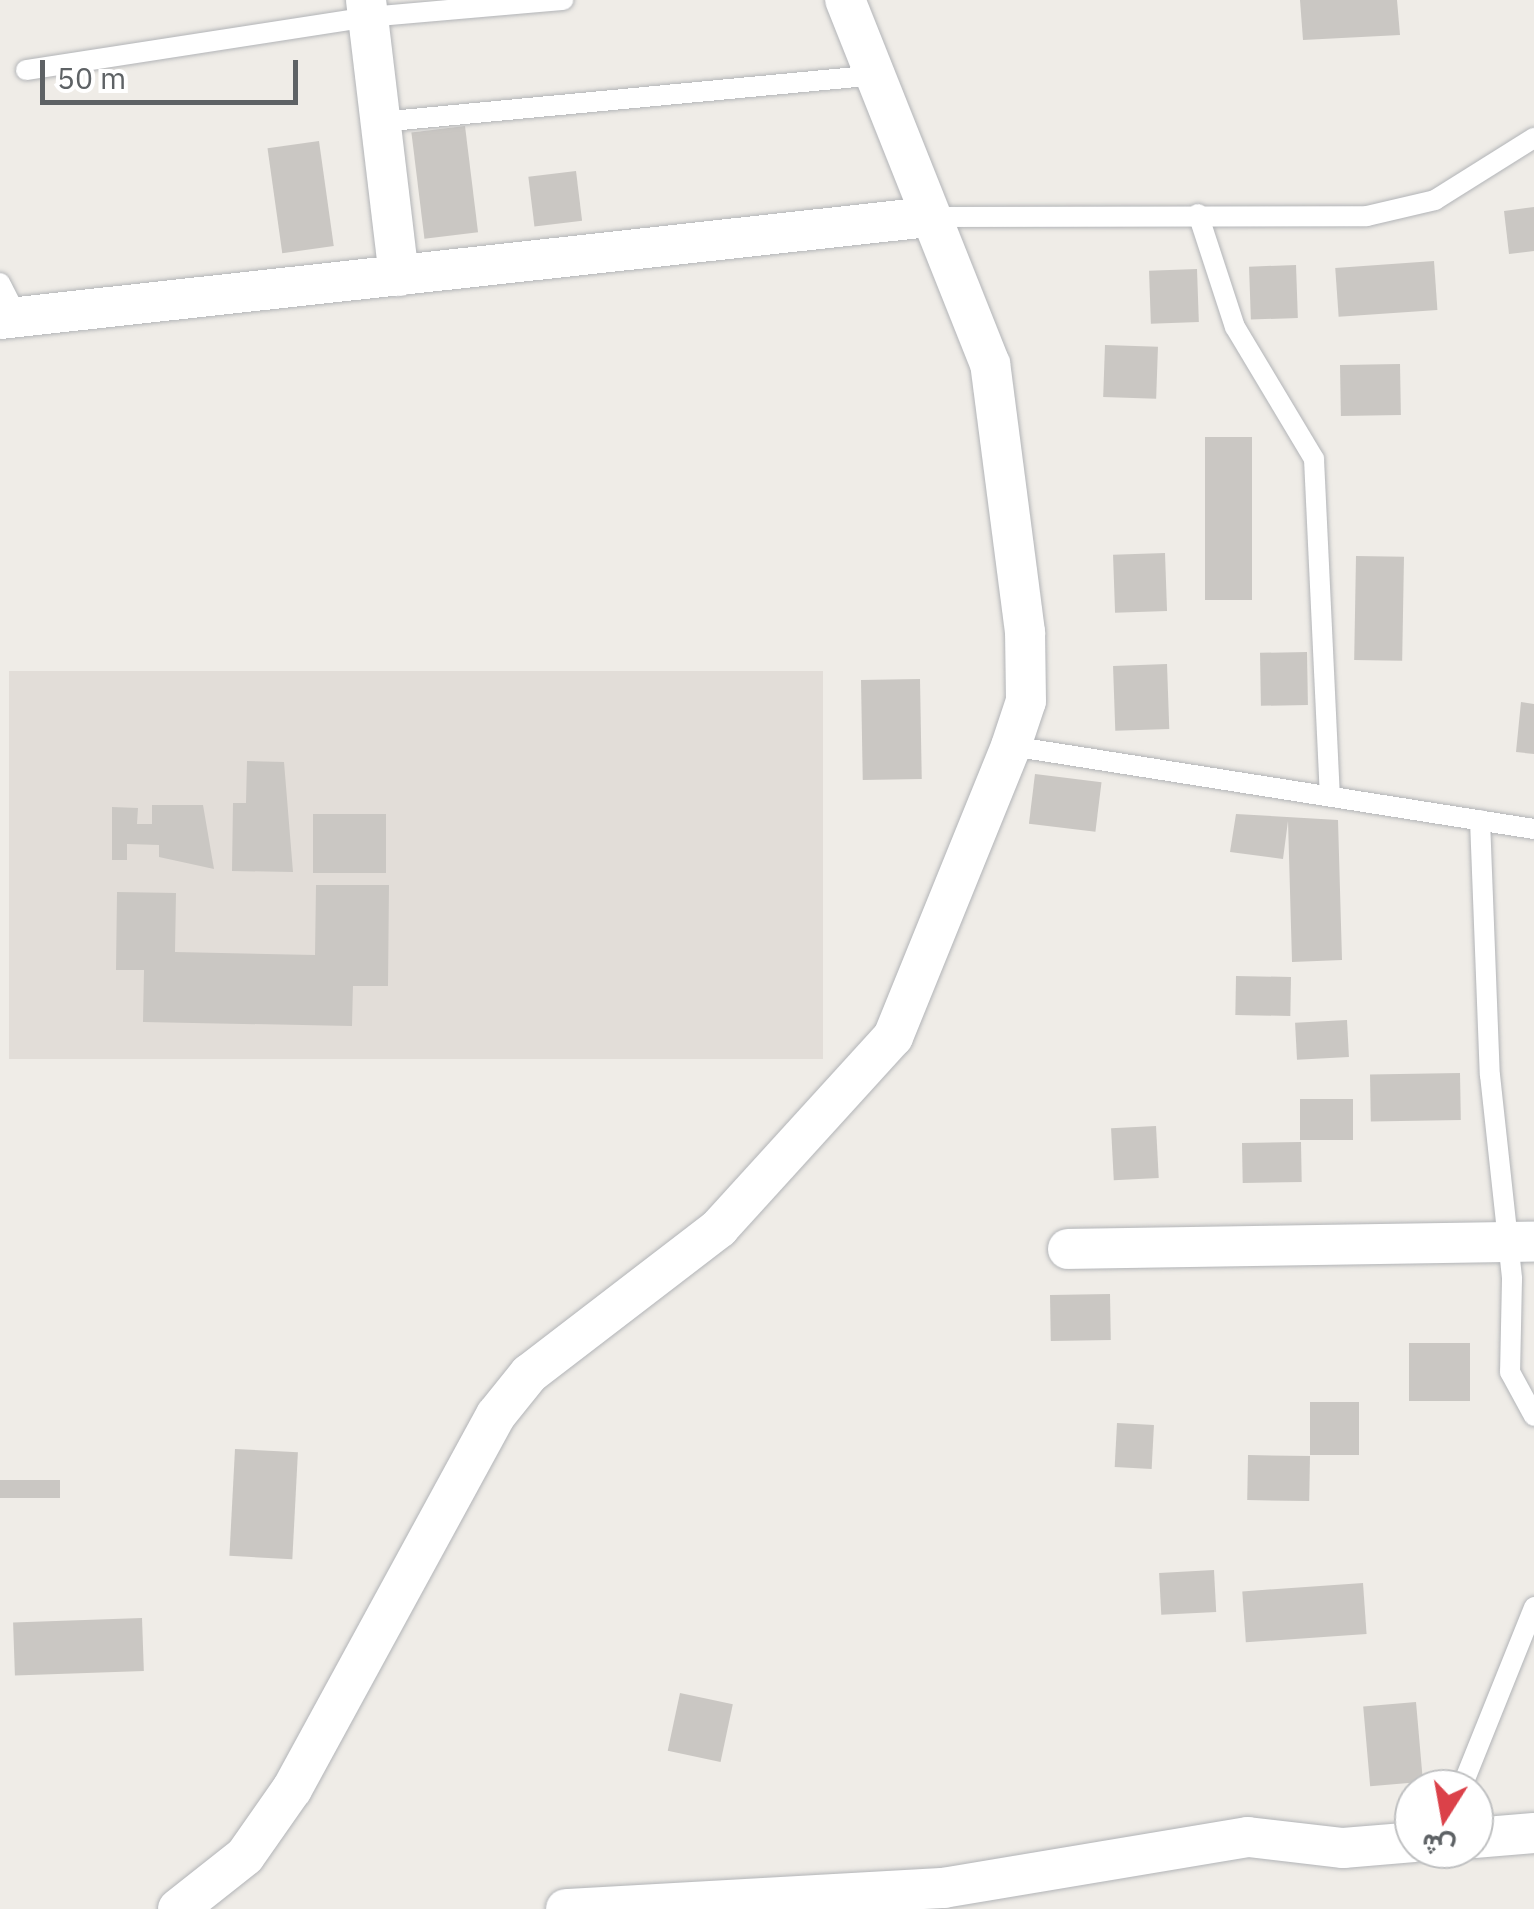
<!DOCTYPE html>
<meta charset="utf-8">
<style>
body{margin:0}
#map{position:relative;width:1534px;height:1909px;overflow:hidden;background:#efece7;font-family:"IBM Plex Sans",Vazirmatn,sans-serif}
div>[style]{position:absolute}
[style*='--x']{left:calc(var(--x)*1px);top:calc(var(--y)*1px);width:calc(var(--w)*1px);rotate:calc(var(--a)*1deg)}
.education>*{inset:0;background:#e2ddd8;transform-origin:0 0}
.building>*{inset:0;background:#cac7c3;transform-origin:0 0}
.roads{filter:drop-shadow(0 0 2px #b2b4b7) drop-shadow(0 0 2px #b2b4b7)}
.lane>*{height:20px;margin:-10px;padding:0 10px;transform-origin:10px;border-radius:10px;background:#fff}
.street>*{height:40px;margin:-20px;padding:0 20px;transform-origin:20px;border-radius:20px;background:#fff}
span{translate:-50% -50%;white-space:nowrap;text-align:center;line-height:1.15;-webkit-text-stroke:10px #fff;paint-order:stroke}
.north{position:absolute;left:1394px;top:1769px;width:100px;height:100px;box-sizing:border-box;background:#fff;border:2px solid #bfc0c1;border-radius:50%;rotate:191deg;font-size:28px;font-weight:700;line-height:40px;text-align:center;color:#5e6265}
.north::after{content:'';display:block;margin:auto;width:35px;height:45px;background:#db4149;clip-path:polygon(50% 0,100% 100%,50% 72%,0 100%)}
.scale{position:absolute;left:40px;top:60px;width:258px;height:45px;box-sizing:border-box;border:5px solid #5e6265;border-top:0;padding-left:12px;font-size:30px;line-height:35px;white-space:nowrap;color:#5e6265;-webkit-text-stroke:8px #fff;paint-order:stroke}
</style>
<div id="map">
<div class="education">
<i style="left:823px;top:671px;width:388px;height:814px;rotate:90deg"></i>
</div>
<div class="building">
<i style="clip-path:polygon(1300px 0,1397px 0,1400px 35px,1303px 40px)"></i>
<i style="left:465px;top:126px;width:107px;height:54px;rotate:83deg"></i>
<i style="left:319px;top:141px;width:106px;height:52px;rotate:82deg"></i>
<i style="left:576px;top:171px;width:50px;height:48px;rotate:83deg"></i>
<i style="clip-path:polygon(1534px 207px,1534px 251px,1509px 254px,1504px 211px)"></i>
<i style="left:1434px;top:261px;width:49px;height:99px;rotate:86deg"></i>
<i style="left:1296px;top:265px;width:53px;height:47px;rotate:88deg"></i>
<i style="left:1197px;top:269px;width:53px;height:48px;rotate:88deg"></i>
<i style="left:1105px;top:345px;width:53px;height:52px;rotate:2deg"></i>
<i style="left:1400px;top:364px;width:51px;height:60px;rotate:89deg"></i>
<i style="left:1252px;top:437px;width:163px;height:47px;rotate:90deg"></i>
<i style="left:1165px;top:553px;width:58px;height:52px;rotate:88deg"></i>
<i style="left:1356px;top:556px;width:48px;height:104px;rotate:1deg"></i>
<i style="left:1307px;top:652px;width:53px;height:47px;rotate:89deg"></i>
<i style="left:1167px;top:664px;width:65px;height:54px;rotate:88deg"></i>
<i style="left:920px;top:679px;width:100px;height:59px;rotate:89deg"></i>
<i style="clip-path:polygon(1521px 702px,1534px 704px,1534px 754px,1516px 752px)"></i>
<i style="clip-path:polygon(247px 761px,284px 762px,293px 872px,232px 871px,233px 803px,246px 803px)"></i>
<i style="left:1035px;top:774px;width:67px;height:50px;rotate:7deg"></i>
<i style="clip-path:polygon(152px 805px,203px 805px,214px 869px,159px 857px,159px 845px,127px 844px,127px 860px,112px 860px,112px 807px,138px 808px,137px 824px,152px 824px)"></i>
<i style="left:313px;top:814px;width:73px;height:59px"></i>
<i style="clip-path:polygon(1236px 814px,1338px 820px,1342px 960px,1292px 962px,1288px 821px,1283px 859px,1230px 852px)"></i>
<i style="clip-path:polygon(316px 885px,389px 885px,388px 986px,353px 986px,352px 1026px,143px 1022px,144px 970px,116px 970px,117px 892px,176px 893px,175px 952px,315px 955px)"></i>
<i style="left:1236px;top:976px;width:55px;height:39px;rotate:1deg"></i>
<i style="left:1347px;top:1020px;width:37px;height:52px;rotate:87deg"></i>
<i style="left:1460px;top:1073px;width:47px;height:90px;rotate:89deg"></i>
<i style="left:1353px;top:1099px;width:41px;height:53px;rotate:90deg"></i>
<i style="left:1156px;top:1126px;width:52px;height:45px;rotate:87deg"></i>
<i style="left:1301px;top:1142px;width:40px;height:59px;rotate:89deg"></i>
<i style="left:1110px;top:1294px;width:46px;height:60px;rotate:89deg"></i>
<i style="left:1409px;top:1343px;width:61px;height:58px"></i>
<i style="left:1359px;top:1402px;width:53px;height:49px;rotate:90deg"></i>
<i style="left:1117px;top:1423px;width:37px;height:44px;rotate:3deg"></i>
<i style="left:235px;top:1449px;width:63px;height:107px;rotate:3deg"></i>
<i style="left:1248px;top:1455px;width:62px;height:45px;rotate:1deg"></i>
<i style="left:0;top:1480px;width:60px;height:18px"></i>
<i style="left:1214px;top:1570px;width:42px;height:55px;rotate:87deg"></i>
<i style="left:1363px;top:1583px;width:51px;height:121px;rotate:86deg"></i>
<i style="left:142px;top:1618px;width:53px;height:129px;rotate:88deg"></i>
<i style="left:680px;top:1693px;width:54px;height:59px;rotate:12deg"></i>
<i style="left:1416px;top:1702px;width:80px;height:53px;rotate:85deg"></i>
</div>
<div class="roads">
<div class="lane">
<i style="--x:26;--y:70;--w:346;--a:-8.8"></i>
<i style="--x:368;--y:17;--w:196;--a:-5"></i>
<i style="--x:380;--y:122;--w:496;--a:-5.4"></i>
<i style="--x:1198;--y:214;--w:119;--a:71.9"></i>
<i style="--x:1235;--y:327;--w:154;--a:59.1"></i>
<i style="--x:1314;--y:459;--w:336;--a:87.3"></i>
<i style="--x:928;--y:217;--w:439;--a:-0.1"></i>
<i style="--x:1367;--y:216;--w:70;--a:-13.2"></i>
<i style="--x:1435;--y:200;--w:117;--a:-32.1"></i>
<i style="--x:0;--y:283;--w:38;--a:63"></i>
<i style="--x:1011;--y:746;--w:530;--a:9.02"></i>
<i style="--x:1480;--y:820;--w:255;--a:87.8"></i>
<i style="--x:1490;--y:1075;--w:205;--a:83.8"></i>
<i style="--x:1512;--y:1279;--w:93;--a:91.2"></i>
<i style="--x:1510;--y:1372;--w:50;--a:61.4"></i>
<i style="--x:1461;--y:1789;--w:196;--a:-68.1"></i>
</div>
<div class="street">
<i style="--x:366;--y:0;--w:278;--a:83.2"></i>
<i style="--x:0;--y:319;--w:934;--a:-6.27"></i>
<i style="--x:1068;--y:1249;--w:466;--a:-0.9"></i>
<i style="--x:1474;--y:1838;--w:60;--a:-4.8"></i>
<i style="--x:178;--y:1909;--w:85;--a:-38.3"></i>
<i style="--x:245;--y:1856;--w:82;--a:-55"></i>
<i style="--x:292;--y:1789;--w:426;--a:-61.4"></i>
<i style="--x:496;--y:1415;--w:53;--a:-51.2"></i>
<i style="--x:529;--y:1374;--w:240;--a:-37.5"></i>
<i style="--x:719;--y:1228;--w:258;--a:-47.7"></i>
<i style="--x:893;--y:1037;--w:314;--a:-67.9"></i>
<i style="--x:1011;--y:746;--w:47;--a:-71.6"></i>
<i style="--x:1026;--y:701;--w:69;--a:-90.8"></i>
<i style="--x:1025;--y:632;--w:270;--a:-97.4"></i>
<i style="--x:990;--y:364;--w:392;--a:-111.7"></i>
<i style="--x:566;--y:1909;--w:378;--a:-3.2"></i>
<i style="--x:943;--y:1888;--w:309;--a:-9.5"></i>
<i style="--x:1248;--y:1837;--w:96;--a:6.6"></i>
<i style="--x:1343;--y:1848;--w:71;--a:-4.8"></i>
</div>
</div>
<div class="north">ش</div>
<div class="scale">50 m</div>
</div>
